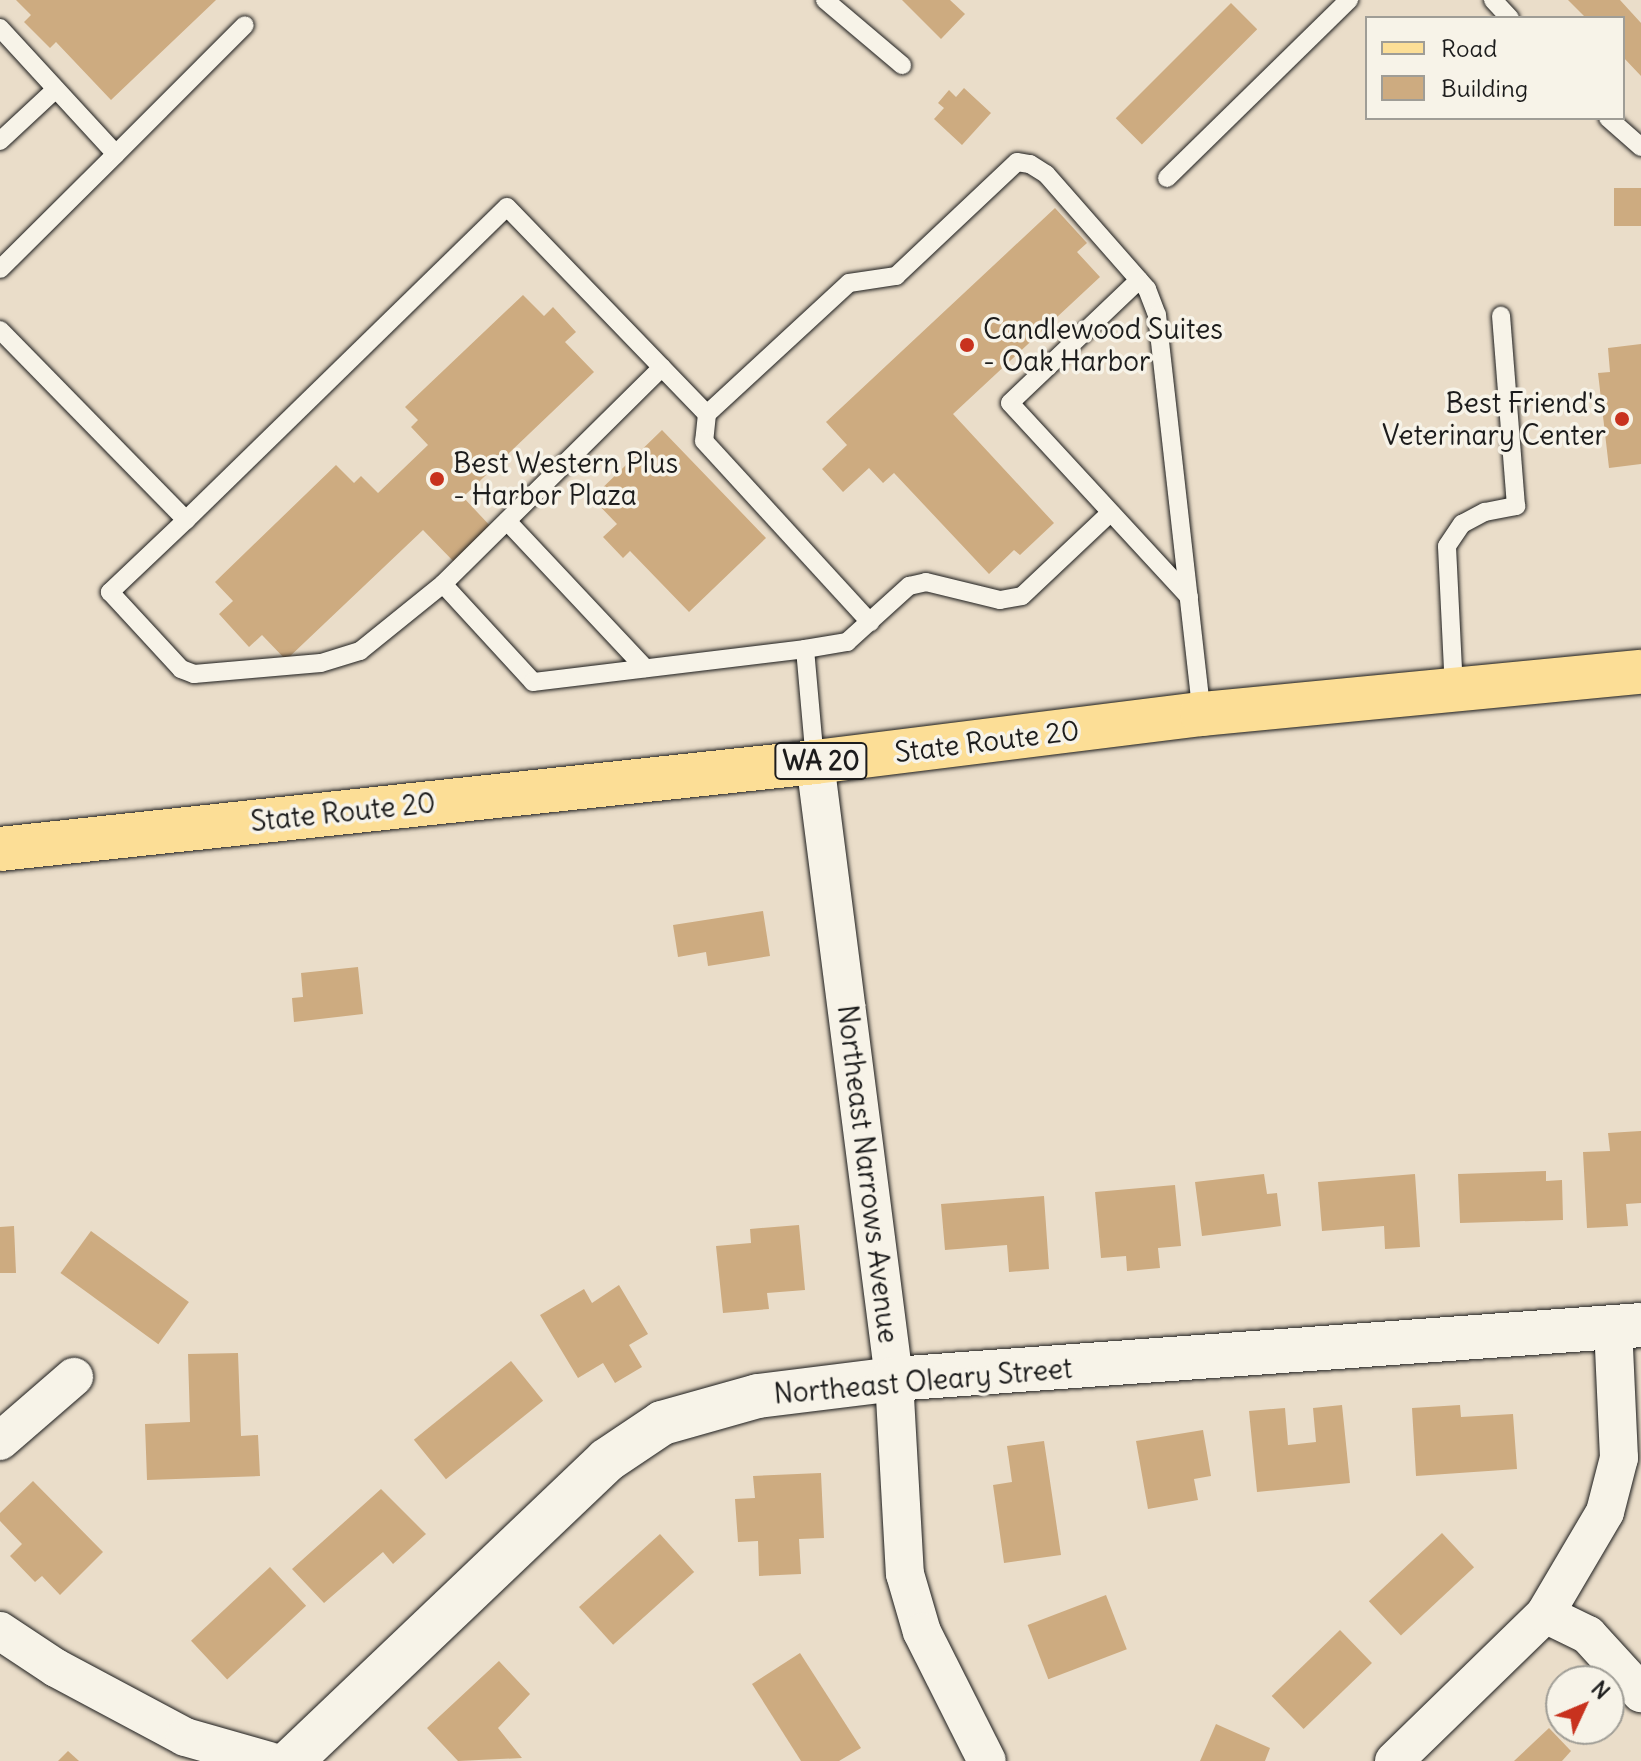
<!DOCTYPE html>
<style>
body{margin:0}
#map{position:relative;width:1641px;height:1761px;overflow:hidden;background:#eaddc9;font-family:Delius,sans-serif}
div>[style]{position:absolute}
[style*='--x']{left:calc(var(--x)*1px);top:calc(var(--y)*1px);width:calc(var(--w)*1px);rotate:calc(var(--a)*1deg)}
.building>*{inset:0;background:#cdab80;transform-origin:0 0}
.roads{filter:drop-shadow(0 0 2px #1c1c1c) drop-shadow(0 0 2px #1c1c1c)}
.service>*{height:18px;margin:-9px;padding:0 9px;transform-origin:9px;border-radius:9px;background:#f7f3e8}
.minor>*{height:38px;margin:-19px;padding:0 19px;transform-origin:19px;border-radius:19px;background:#f7f3e8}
.tertiary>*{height:44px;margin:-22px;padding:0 22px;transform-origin:22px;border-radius:22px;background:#f7f3e8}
.primary>*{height:44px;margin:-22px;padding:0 22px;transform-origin:22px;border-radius:22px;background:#fcde96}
.dots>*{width:22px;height:22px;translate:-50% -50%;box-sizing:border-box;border:4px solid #f7f3e8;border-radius:50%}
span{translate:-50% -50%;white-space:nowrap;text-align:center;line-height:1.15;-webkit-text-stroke:7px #f7f3e8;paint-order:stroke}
.shield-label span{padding:2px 6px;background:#f7f3e8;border:2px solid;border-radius:6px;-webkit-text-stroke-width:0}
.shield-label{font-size:26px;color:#1c1c1c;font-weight:700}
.poi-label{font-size:28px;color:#1c1c1c}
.left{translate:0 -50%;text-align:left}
.right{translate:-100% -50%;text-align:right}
.street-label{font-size:28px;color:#1c1c1c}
.legend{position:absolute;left:1365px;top:16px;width:260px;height:104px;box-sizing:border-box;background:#f7f3e8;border:2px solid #9f9d96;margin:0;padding:10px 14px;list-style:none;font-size:24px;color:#1c1c1c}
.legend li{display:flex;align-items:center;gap:16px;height:40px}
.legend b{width:40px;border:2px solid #9f9d96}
.north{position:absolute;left:1545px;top:1665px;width:80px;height:80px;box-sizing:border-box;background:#f7f3e8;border:2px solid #9f9d96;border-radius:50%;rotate:46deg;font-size:22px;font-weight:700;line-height:32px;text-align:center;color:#1c1c1c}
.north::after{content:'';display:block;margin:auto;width:28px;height:36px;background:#c8321e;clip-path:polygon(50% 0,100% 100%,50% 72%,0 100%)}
</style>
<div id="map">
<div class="building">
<i style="clip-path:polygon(16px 0,216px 0,111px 100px,56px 42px,50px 48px,24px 22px,31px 15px)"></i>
<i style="clip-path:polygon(902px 0,950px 0,965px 14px,941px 39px)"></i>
<i style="clip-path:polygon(1568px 0,1620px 0,1641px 23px,1641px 76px,1623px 57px,1623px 18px,1586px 18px)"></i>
<i style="left:1231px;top:3px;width:37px;height:163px;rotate:45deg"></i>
<i style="clip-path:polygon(964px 88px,991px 113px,962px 145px,934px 119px,944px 108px,938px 103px,949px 90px,956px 97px)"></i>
<i style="left:1641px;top:188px;width:38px;height:27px;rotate:90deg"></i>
<i style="clip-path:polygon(1055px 208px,1087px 243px,1077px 252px,1100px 277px,953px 414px,1054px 523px,1020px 555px,1014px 550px,989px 574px,894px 473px,883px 483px,869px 468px,843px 492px,822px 469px,847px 445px,826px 422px)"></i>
<i style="clip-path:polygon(523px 295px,544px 316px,553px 307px,576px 332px,565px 342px,594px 372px,463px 497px,494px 530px,457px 565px,423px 530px,286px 660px,262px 635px,249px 647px,219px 614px,233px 601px,215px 582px,336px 465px,354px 483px,361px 476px,378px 493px,428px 445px,411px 427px,418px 420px,405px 407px)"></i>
<i style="clip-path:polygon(1641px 344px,1641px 464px,1609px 468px,1598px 373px,1610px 372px,1608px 348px)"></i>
<i style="clip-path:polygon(662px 430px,766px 538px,689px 612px,630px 551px,623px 558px,603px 537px,617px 524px,592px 498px)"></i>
<i style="clip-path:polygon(763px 911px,770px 956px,708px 966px,706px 952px,678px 957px,673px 925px)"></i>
<i style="clip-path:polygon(358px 967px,363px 1014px,294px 1022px,292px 998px,303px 997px,301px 973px)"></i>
<i style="clip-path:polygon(1641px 1131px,1641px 1203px,1626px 1204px,1628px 1226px,1587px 1228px,1583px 1152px,1610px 1151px,1608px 1133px)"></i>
<i style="clip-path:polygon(1546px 1171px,1546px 1181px,1562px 1180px,1563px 1220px,1460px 1223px,1458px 1174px)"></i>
<i style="clip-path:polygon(1264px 1174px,1267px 1194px,1277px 1193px,1281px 1226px,1202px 1236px,1195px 1182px)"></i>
<i style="clip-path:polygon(1415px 1174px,1420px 1247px,1385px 1249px,1384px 1226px,1322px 1231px,1318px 1182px)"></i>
<i style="clip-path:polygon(1175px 1185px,1181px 1246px,1158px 1248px,1160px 1268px,1127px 1271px,1126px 1256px,1101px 1258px,1095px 1192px)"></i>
<i style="clip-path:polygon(1044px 1196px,1049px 1269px,1009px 1272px,1007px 1245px,945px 1250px,941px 1204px)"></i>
<i style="clip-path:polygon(799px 1225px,805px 1290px,767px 1293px,769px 1309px,723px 1313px,716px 1246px,751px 1243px,750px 1229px)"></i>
<i style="clip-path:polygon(14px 1226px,16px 1273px,0 1273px,0 1227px)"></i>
<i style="left:91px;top:1231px;width:121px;height:52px;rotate:36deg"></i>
<i style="clip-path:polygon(619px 1285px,648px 1334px,629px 1345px,642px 1367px,615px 1383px,603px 1363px,578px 1378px,540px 1315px,584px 1289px,592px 1303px)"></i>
<i style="clip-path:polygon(238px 1353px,241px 1436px,258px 1435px,260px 1476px,147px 1480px,145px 1424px,190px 1422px,188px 1354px)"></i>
<i style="left:511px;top:1361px;width:51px;height:125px;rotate:51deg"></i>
<i style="clip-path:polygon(1342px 1405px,1350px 1483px,1257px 1492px,1249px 1411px,1285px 1408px,1288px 1445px,1316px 1442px,1313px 1408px)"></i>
<i style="clip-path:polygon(1460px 1405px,1461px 1417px,1513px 1414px,1517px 1469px,1416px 1476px,1412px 1408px)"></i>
<i style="clip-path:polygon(1203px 1430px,1211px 1476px,1194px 1479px,1198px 1500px,1148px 1509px,1136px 1441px)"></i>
<i style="clip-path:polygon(1044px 1441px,1061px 1555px,1004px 1563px,993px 1485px,1012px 1482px,1007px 1446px)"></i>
<i style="clip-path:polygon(821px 1473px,824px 1538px,799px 1539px,801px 1574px,759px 1576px,758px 1541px,738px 1542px,735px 1499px,755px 1498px,753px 1476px)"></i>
<i style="clip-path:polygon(33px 1481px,103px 1552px,60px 1595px,42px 1576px,35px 1582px,10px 1556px,22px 1544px,0 1521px,0 1513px)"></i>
<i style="clip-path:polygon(381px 1489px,426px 1534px,393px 1564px,383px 1552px,324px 1603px,292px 1569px)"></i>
<i style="left:1442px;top:1533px;width:47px;height:100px;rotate:47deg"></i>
<i style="left:660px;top:1534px;width:51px;height:109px;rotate:48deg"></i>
<i style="left:270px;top:1567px;width:53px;height:108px;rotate:47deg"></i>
<i style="left:1106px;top:1595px;width:58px;height:84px;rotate:69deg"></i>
<i style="left:1340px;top:1630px;width:46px;height:95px;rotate:46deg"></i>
<i style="clip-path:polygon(800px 1653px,861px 1748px,839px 1761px,801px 1761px,752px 1684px)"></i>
<i style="clip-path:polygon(499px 1661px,530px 1694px,498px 1728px,522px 1758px,458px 1761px,427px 1728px)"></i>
<i style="clip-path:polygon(1216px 1724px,1270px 1748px,1265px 1761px,1200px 1761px)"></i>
<i style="clip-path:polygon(1549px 1728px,1571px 1751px,1562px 1761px,1514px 1761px)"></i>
<i style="clip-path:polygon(68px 1751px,79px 1761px,58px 1761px)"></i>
</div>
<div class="roads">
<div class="service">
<i style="--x:825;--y:0;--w:101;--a:40.2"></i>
<i style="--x:1493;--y:0;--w:25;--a:47"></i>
<i style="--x:0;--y:28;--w:171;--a:47.4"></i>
<i style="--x:116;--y:154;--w:163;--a:135.2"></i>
<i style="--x:1608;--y:118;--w:44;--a:41.3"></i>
<i style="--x:0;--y:141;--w:76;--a:-42.9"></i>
<i style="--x:116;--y:154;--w:182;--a:-45"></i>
<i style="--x:1167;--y:178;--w:255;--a:-44.4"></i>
<i style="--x:1139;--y:280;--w:178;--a:136.4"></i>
<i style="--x:1010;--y:403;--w:264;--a:47.3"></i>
<i style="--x:0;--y:330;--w:266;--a:45.6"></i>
<i style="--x:186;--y:520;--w:448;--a:-44.3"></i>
<i style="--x:507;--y:207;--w:288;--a:46"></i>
<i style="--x:707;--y:414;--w:193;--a:-42.7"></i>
<i style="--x:849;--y:283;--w:48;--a:-8.5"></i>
<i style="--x:896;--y:276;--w:166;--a:-43.3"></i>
<i style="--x:1017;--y:162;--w:13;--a:9"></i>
<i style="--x:1030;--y:164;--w:19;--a:32"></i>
<i style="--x:1046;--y:174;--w:153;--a:48.7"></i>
<i style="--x:1147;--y:289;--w:28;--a:69"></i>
<i style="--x:1157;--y:315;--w:402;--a:83.6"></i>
<i style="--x:707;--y:414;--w:27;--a:96"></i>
<i style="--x:704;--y:441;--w:246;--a:47.5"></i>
<i style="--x:186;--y:520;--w:105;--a:136.5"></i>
<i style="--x:110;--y:592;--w:105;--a:47.3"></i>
<i style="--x:181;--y:669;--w:14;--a:21"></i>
<i style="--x:194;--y:674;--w:127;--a:-5"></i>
<i style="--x:321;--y:663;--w:41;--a:-17.1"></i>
<i style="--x:360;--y:651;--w:107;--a:-38.9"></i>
<i style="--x:443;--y:584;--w:133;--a:47.4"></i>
<i style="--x:533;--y:682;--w:274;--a:-6.9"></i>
<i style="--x:805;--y:649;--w:113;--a:84.9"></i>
<i style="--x:507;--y:521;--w:202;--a:46.8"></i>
<i style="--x:443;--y:584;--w:308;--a:-44.7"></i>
<i style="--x:805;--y:649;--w:43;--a:-9.5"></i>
<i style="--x:847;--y:642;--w:84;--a:-42.1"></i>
<i style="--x:909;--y:586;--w:17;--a:-13"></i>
<i style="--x:926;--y:582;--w:76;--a:13.7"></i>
<i style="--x:1000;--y:600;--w:22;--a:-10"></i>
<i style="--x:1022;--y:596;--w:121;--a:-43.3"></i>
<i style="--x:1454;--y:690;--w:144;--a:-92.8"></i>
<i style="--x:1447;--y:546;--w:27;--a:-56"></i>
<i style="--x:1462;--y:524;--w:26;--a:-28"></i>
<i style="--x:1485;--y:512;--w:32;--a:-11"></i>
<i style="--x:1516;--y:506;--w:191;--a:-94.5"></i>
</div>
<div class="minor">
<i style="--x:815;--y:762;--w:622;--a:82.7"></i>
<i style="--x:894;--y:1379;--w:195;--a:86.8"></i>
<i style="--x:905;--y:1574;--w:60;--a:73.7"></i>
<i style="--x:922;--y:1632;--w:144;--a:63.3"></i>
<i style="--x:0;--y:1441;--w:98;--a:-40.9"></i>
<i style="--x:1545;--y:1614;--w:48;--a:26"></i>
<i style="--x:1588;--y:1635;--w:79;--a:47.6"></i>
<i style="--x:0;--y:1631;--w:67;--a:33.5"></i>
<i style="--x:56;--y:1668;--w:146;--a:28.1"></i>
<i style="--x:185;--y:1737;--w:87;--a:15.9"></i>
<i style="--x:1394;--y:1761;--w:211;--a:-44.2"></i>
<i style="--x:1545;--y:1614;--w:118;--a:-59.5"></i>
<i style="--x:1605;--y:1512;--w:56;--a:-75.5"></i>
<i style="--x:1619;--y:1458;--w:130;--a:-92.6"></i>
</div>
<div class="tertiary">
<i style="--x:291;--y:1761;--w:436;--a:-43.6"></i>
<i style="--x:607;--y:1460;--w:66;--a:-33.9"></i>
<i style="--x:662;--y:1423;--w:100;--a:-15.7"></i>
<i style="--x:758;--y:1396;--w:137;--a:-7.1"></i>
<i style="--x:894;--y:1379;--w:749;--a:-4.13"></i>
</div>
<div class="primary">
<i style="--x:0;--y:849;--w:820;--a:-6.09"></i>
<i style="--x:815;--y:762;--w:390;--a:-7.1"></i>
<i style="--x:1202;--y:714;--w:441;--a:-5.5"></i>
</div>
</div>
<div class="dots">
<i style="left:967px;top:345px;background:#c8321e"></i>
<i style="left:1622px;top:419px;background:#c8321e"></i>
<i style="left:437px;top:479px;background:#c8321e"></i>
</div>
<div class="shield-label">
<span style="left:821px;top:761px">WA 20</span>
</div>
<div class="poi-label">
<span class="left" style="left:983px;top:345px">Candlewood Suites<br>- Oak Harbor</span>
<span class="right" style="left:1606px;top:419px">Best Friend's<br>Veterinary Center</span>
<span class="left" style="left:453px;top:479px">Best Western Plus<br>- Harbor Plaza</span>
</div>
<div class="street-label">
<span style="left:987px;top:741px;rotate:-7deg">State Route 20</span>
<span style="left:343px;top:812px;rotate:-6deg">State Route 20</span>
<span style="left:868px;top:1174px;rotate:83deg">Northeast Narrows Avenue</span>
<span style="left:923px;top:1381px;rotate:-5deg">Northeast Oleary Street</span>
</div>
<ul class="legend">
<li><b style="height:10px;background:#fcde96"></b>Road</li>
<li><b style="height:22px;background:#cdab80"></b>Building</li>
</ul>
<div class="north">N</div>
</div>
